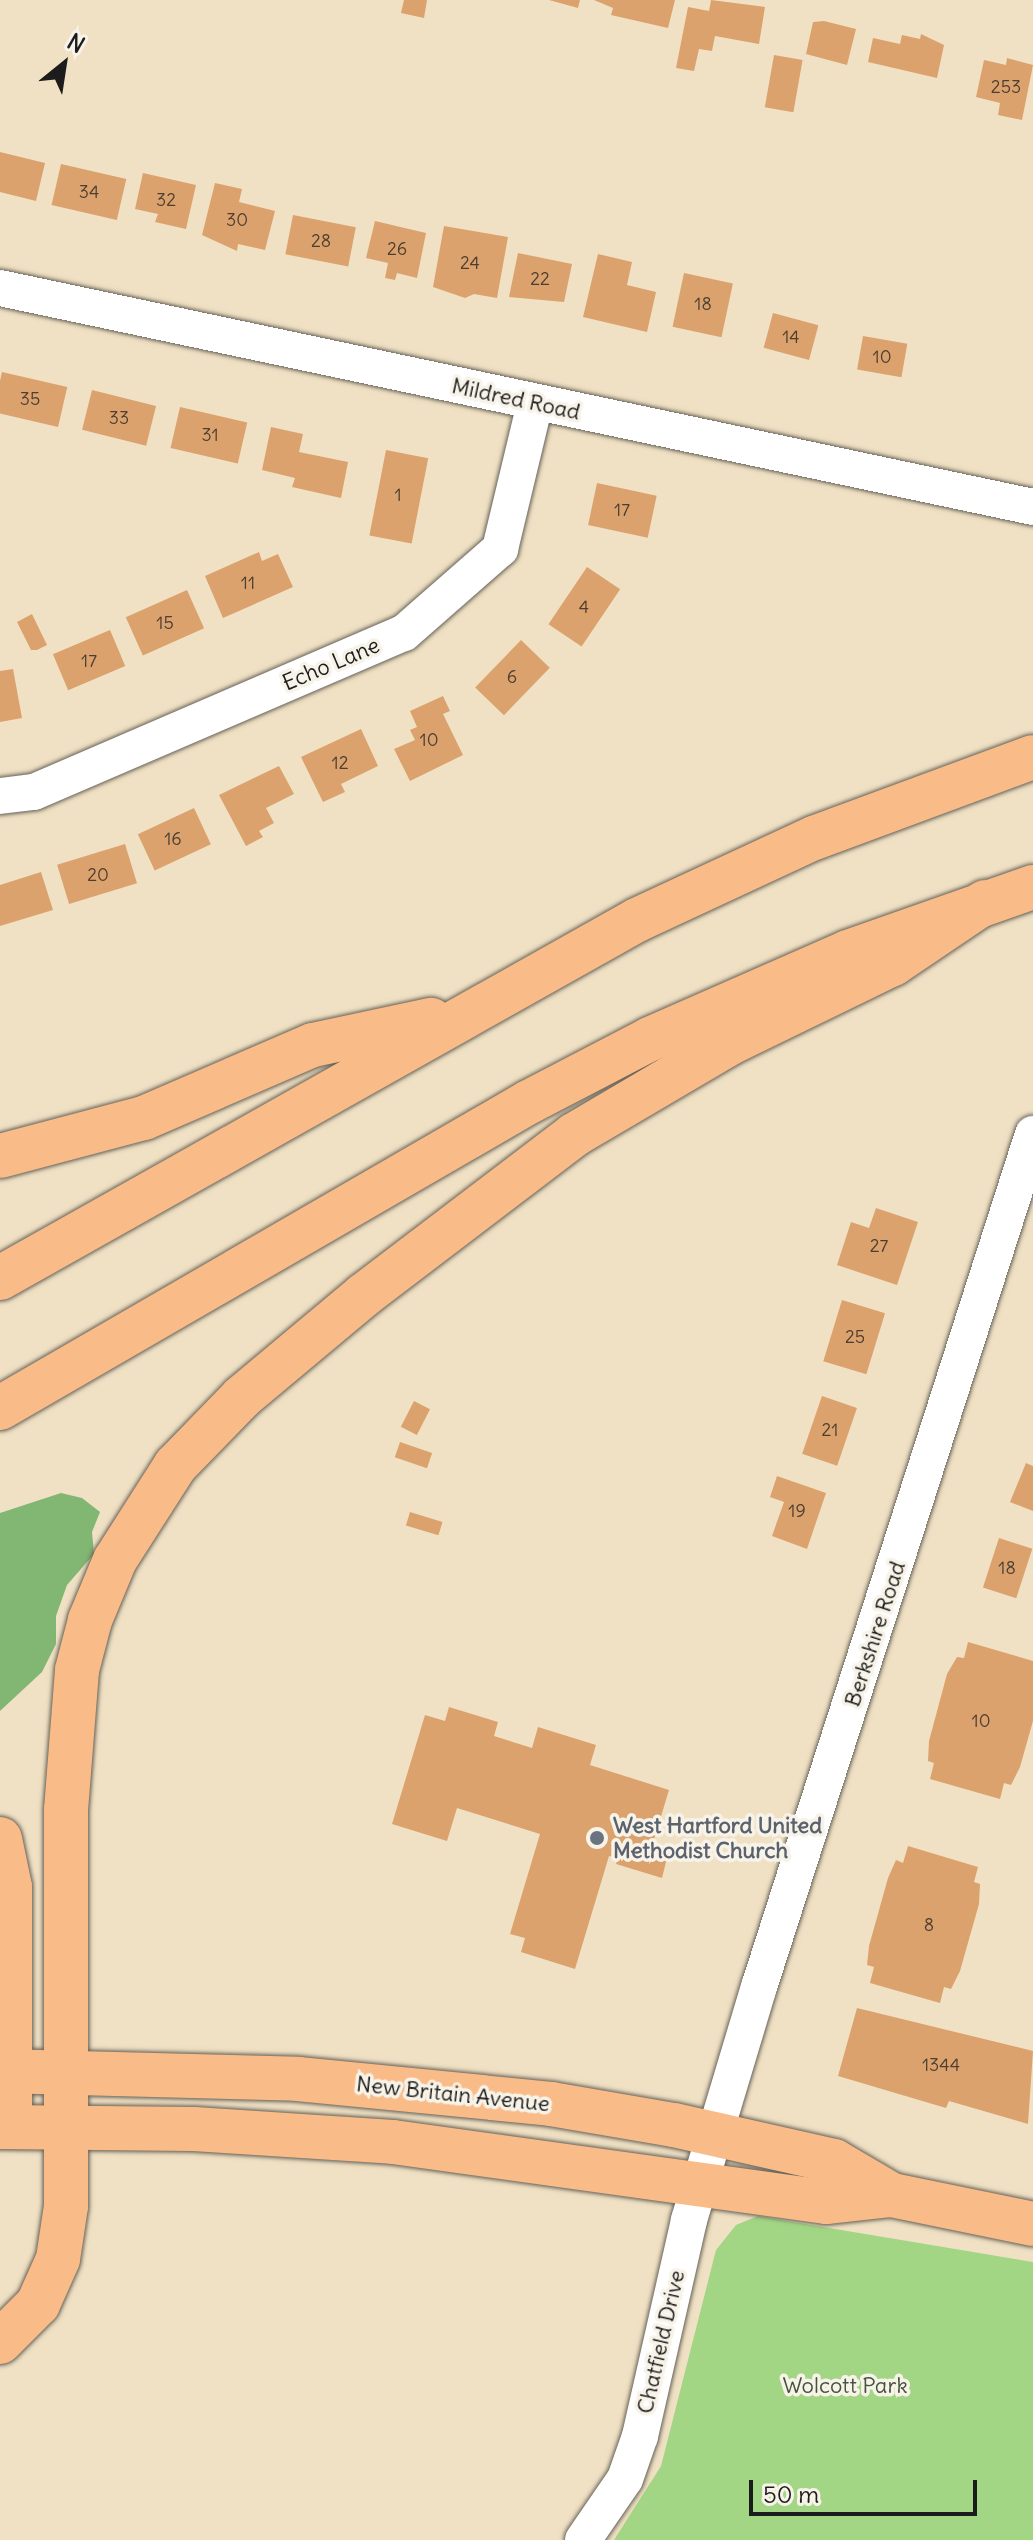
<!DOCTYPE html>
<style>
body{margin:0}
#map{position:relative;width:1033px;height:2540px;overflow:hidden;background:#f0e1c4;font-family:Delius,sans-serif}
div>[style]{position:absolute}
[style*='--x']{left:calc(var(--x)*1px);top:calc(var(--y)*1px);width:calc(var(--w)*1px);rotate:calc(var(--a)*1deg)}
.green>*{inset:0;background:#a2d685}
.forest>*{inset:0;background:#81b772}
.building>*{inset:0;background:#dba26d;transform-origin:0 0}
.roads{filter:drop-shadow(0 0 2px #666157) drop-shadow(0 0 2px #666157)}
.minor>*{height:36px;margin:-18px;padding:0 18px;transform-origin:18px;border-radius:18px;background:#fff}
.major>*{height:44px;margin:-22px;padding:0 22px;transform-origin:22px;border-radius:22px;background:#f9bc89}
.highway>*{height:44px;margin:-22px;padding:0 22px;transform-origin:22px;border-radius:22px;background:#f9bc89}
.dots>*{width:22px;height:22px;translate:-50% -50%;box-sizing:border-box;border:4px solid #f7f3e8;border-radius:50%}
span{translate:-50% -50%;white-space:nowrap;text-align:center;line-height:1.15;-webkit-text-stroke:7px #f7f3e8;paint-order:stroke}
.number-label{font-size:18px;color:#4c3e30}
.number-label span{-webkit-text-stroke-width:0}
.street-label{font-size:22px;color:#1c1c1c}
.worship-label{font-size:22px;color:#5b616d;font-weight:700}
.left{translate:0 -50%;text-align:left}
.park-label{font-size:22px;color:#44543c}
.north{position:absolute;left:24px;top:24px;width:80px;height:80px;-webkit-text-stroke:6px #f7f3e8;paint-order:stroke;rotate:30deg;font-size:22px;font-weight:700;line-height:32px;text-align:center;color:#1c1c1c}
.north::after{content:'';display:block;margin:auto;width:28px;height:36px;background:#1c1c1c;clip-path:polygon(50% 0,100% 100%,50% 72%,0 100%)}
.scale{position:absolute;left:749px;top:2480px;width:228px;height:36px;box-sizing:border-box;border:4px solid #1c1c1c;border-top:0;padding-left:10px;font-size:24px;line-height:28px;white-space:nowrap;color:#1c1c1c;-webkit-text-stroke:6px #f7f3e8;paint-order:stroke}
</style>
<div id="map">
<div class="green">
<i style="clip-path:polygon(758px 2216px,1033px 2262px,1033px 2540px,614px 2540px,661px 2466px,716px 2250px,736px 2225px)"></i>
</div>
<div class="forest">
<i style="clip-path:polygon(61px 1493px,82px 1498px,100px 1512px,92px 1532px,94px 1554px,67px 1585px,56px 1616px,56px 1644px,42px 1672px,0 1711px,0 1513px)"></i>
</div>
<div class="building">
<i style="clip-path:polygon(404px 0,427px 0,424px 18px,401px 13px)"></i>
<i style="clip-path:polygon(549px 0,580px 0,578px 8px)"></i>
<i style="clip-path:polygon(594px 0,675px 0,668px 28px,611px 15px,613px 8px)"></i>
<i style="clip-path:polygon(711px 0,765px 7px,759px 44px,715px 36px,712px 51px,699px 49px,694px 71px,676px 68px,688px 7px,709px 11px)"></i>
<i style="clip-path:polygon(824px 21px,856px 29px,847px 65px,806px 54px,813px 22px)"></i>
<i style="clip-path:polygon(921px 34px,944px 45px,937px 78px,868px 62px,873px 38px,900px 44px,902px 35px,920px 39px)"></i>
<i style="left:774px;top:55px;width:29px;height:53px;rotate:10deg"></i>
<i style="clip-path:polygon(1007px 58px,1033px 65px,1022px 120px,998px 115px,1000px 103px,976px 97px,984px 60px,1006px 65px)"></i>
<i style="clip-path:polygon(0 152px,45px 163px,36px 201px,0 192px)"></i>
<i style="left:61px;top:164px;width:67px;height:42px;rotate:13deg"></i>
<i style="clip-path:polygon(143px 173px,196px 185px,186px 229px,155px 222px,158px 214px,135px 209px)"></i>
<i style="clip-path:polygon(215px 183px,242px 189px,239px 202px,275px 211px,265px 250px,238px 244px,237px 251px,202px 235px)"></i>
<i style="left:293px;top:215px;width:64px;height:40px;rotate:11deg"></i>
<i style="clip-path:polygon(375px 221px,426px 233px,417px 278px,397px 273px,395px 280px,385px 278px,388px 263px,366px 258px)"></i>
<i style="clip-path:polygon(444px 226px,508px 237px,497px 298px,474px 294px,465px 298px,433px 287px)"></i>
<i style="clip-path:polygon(518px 253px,572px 264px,564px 302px,509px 297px)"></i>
<i style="clip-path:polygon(598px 254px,632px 262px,627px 285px,656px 292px,647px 332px,583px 317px)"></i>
<i style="left:684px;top:273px;width:50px;height:55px;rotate:12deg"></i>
<i style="left:773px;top:313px;width:47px;height:36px;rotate:15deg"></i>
<i style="left:863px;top:336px;width:45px;height:34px;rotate:10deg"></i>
<i style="left:2px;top:372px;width:67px;height:41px;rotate:13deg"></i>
<i style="left:92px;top:390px;width:66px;height:41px;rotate:14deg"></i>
<i style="left:180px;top:407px;width:69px;height:42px;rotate:13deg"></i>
<i style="clip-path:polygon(271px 427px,303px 434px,299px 452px,348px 462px,341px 498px,292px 487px,295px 478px,262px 470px)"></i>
<i style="left:386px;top:450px;width:43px;height:87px;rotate:11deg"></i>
<i style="left:597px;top:483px;width:61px;height:43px;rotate:12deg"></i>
<i style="clip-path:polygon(259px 552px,262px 561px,278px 554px,293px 587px,223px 618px,205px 576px)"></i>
<i style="left:587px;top:567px;width:40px;height:69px;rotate:34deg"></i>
<i style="left:187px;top:590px;width:42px;height:67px;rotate:66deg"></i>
<i style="clip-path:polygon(32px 614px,47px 645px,37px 650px,31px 650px,17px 622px)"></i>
<i style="left:110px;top:630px;width:39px;height:62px;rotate:67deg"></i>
<i style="left:521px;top:640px;width:40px;height:66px;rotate:44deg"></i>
<i style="clip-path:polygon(13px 669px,22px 718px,0 722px,0 671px)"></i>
<i style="clip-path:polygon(443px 696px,450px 711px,443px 714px,463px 755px,410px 781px,394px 749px,415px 740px,410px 730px,417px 727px,410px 711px)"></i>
<i style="clip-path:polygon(361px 729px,378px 766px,341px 784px,345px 792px,323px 802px,301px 757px)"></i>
<i style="clip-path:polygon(279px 766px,294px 794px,266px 808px,274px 823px,259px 831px,263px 837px,246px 846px,219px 795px)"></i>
<i style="left:194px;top:808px;width:40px;height:62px;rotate:65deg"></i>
<i style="left:125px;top:844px;width:41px;height:71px;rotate:73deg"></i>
<i style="clip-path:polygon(41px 872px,53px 910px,0 926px,0 885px)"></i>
<i style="clip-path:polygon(876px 1208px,918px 1222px,897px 1285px,837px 1265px,851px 1222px,869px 1228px)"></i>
<i style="left:842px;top:1300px;width:45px;height:64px;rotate:17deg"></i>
<i style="left:822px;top:1396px;width:37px;height:61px;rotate:19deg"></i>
<i style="left:414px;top:1401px;width:18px;height:29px;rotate:27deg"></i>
<i style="left:400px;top:1442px;width:34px;height:16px;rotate:19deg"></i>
<i style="clip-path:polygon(1026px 1463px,1033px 1466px,1033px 1511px,1010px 1502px)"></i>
<i style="clip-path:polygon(777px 1476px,826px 1493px,807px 1549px,772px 1536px,784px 1502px,770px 1497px)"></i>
<i style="left:410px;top:1512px;width:34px;height:14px;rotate:17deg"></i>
<i style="left:999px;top:1538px;width:35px;height:52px;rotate:18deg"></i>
<i style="clip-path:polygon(968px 1642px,1033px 1661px,1033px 1721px,1020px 1767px,1011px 1785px,1004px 1783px,1000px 1799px,930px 1779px,934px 1763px,928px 1761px,929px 1741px,947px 1674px,957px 1657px,964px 1658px)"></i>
<i style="clip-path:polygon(449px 1707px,498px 1722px,494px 1736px,532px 1748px,538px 1727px,596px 1745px,590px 1765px,669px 1790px,650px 1853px,667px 1858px,662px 1878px,616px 1864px,618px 1858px,609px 1856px,575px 1969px,521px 1952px,525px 1938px,510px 1934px,540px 1834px,457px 1808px,447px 1841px,392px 1824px,425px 1715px,445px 1721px)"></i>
<i style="clip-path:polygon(908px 1846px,978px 1867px,974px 1882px,980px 1884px,979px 1904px,960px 1971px,951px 1989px,944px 1987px,940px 2003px,870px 1983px,874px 1967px,867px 1965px,869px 1946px,888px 1878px,896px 1860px,903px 1863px)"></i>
<i style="clip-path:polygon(857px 2008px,1033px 2051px,1028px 2124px,949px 2101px,946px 2108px,838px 2076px)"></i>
</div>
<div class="roads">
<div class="minor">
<i style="--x:0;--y:288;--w:1056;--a:11.97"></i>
<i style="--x:0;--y:796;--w:34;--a:-7"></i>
<i style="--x:34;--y:792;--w:403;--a:-23.3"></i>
<i style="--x:404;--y:633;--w:128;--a:-41.2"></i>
<i style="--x:500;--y:549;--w:150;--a:-76.5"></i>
<i style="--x:583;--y:2540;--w:74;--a:-55.5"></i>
<i style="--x:625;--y:2479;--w:46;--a:-70.8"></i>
<i style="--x:640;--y:2436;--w:221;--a:-77.2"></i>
<i style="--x:689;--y:2220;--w:243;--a:-73.3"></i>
<i style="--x:759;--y:1987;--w:896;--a:-72.19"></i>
</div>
<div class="major">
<i style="--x:0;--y:2071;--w:298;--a:1.5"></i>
<i style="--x:298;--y:2079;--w:254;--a:5.6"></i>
<i style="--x:551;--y:2104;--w:125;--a:9.7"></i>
<i style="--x:674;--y:2125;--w:164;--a:12.7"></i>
<i style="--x:834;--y:2161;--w:67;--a:30.4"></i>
<i style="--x:0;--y:2127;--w:194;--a:0.6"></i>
<i style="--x:194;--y:2129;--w:199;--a:3.7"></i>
<i style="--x:393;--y:2142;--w:437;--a:7.9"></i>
<i style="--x:826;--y:2202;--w:66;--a:-6.1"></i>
<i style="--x:892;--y:2195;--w:144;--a:11.6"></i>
<i style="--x:0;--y:2342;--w:54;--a:-45"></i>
<i style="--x:38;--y:2304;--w:49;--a:-66"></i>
<i style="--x:58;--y:2259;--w:54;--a:-81.4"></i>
<i style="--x:66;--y:2206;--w:80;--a:-90"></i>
</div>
<div class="highway">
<i style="--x:0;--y:1156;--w:149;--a:-14.8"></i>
<i style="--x:144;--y:1118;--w:184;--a:-23.4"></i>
<i style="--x:313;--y:1045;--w:121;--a:-12"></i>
<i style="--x:0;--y:1278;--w:731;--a:-29.34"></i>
<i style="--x:637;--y:920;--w:195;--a:-24.9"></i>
<i style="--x:814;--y:838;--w:233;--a:-20.3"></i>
<i style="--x:0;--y:1408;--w:611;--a:-30.05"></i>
<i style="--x:529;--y:1102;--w:136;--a:-27.5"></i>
<i style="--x:650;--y:1039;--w:216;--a:-23.7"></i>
<i style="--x:848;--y:952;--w:196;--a:-19.4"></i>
<i style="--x:0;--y:1839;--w:49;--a:78.2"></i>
<i style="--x:10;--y:1887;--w:239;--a:90"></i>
<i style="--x:66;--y:2126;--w:316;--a:-90"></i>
<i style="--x:66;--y:1810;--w:140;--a:-85.5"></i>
<i style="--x:77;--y:1670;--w:52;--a:-75.4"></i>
<i style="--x:90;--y:1620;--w:65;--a:-67.4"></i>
<i style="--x:115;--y:1560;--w:112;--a:-57.4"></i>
<i style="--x:175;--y:1466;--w:96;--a:-45.8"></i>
<i style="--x:242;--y:1397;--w:159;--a:-39.9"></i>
<i style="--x:364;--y:1295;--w:264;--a:-37.3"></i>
<i style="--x:574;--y:1135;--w:181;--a:-30.5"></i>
<i style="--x:730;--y:1043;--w:181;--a:-25.9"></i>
<i style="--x:893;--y:964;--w:111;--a:-34"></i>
</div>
</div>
<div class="dots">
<i style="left:597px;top:1838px;background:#6b7280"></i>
</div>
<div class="number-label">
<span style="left:1006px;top:87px">253</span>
<span style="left:89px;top:192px">34</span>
<span style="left:166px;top:200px">32</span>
<span style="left:237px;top:220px">30</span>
<span style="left:321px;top:241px">28</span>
<span style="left:397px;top:249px">26</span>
<span style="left:470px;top:263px">24</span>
<span style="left:540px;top:279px">22</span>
<span style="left:703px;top:304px">18</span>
<span style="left:791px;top:337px">14</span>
<span style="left:882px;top:357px">10</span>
<span style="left:30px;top:399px">35</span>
<span style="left:119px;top:418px">33</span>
<span style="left:210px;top:435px">31</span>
<span style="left:398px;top:495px">1</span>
<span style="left:622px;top:510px">17</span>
<span style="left:248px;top:583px">11</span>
<span style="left:584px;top:607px">4</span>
<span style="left:165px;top:623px">15</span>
<span style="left:89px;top:661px">17</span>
<span style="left:512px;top:677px">6</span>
<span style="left:429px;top:740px">10</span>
<span style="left:340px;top:763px">12</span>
<span style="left:173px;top:839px">16</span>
<span style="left:98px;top:875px">20</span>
<span style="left:879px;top:1246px">27</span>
<span style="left:855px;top:1337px">25</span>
<span style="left:830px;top:1430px">21</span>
<span style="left:797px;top:1511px">19</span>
<span style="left:1007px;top:1568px">18</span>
<span style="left:981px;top:1721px">10</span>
<span style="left:929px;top:1925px">8</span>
<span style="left:941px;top:2065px">1344</span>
</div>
<div class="street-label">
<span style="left:516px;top:399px;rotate:12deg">Mildred Road</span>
<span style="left:331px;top:664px;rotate:-23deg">Echo Lane</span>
<span style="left:875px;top:1634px;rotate:-72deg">Berkshire Road</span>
<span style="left:453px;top:2094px;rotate:6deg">New Britain Avenue</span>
<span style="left:661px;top:2342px;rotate:-77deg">Chatfield Drive</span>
</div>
<div class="worship-label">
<span class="left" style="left:613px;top:1838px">West Hartford United<br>Methodist Church</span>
</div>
<div class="park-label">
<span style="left:845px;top:2386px">Wolcott Park</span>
</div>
<div class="north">N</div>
<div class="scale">50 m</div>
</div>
